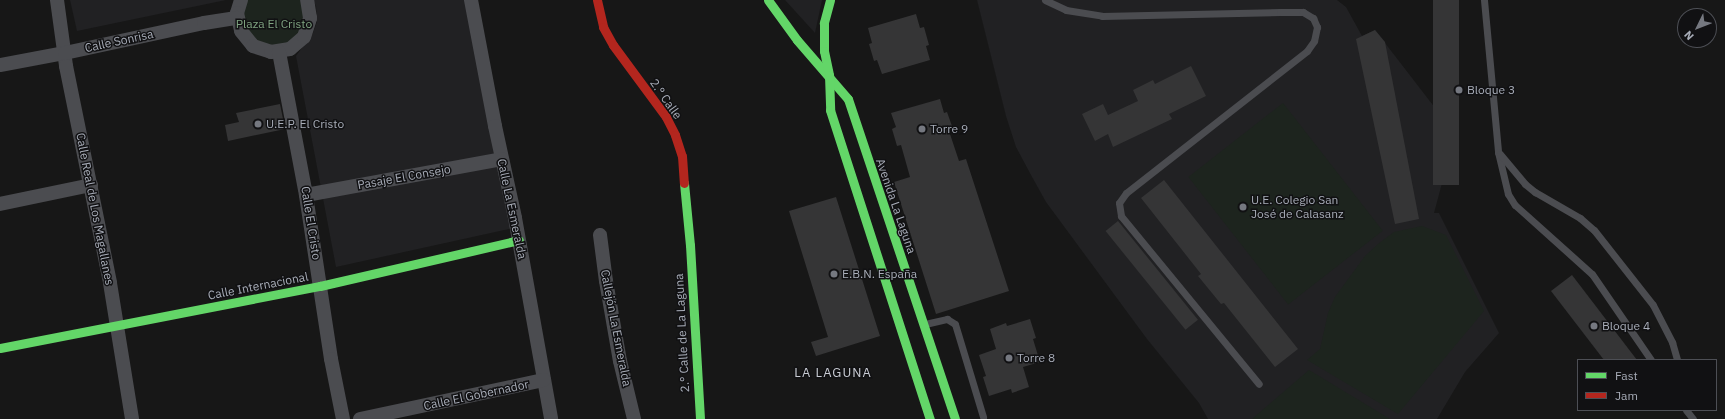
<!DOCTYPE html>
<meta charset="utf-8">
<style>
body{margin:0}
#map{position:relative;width:1725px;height:419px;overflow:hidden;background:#171717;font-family:"IBM Plex Sans",sans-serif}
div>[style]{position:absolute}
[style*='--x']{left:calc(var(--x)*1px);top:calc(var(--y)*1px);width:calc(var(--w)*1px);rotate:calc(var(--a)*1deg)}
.built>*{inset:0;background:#212123}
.green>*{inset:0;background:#1d241e;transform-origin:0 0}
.building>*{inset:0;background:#353536;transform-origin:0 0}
.lane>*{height:7px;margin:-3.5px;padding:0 3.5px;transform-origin:3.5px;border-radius:3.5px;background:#4b4c50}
.street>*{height:14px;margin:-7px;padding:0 7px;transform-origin:7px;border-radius:7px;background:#4b4c50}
.fast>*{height:9px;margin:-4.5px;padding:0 4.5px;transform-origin:4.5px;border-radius:4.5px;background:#63d668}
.jam>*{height:9px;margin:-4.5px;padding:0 4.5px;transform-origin:4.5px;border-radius:4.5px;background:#b3261e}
.dots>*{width:11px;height:11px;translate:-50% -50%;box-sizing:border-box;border:2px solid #111113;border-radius:50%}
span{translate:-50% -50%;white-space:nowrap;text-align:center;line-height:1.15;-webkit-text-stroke:3px #111113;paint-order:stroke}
.park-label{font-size:12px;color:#7fa381}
.street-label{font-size:12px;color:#a8adb8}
.poi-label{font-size:12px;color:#a8adb8}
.left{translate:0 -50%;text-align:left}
.neighbourhood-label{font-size:13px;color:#c9ccd4;letter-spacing:1px}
.legend{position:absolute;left:1577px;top:359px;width:140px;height:52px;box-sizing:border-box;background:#111113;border:1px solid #4d4f55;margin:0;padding:5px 7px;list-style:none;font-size:12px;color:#a8adb8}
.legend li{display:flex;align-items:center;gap:8px;height:20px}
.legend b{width:20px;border:1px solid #4d4f55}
.north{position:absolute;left:1677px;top:8px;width:40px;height:40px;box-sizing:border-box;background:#111113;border:1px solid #4d4f55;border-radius:50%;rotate:227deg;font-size:11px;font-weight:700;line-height:16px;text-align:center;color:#a8adb8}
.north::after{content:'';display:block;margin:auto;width:14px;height:18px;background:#757880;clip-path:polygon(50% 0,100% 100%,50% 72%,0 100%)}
</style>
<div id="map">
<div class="built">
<i style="clip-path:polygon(70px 0,226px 0,77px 31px)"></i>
<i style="clip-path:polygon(313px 0,471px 0,513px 228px,336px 267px,296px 56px,313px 33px,317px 22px,316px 6px)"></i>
<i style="clip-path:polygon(785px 0,822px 0,815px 33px)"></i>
<i style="clip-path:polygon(977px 0,1337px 0,1346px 7px,1362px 36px,1375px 30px,1439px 113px,1445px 172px,1434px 213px,1439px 213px,1499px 333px,1465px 372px,1437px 419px,1208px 419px,1199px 403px,1147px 339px,1046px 202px,1031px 175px,1016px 147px,1006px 116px)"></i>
</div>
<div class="green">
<i style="clip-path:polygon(246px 0,301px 0,305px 11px,301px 32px,286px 45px,262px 45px,247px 32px,242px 16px)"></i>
<i style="left:1283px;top:103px;width:162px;height:120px;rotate:52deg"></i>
<i style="clip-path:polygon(1422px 226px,1446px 235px,1484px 311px,1398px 414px,1307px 360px,1320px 349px,1328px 313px,1335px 297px,1365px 256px,1378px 244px,1394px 232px)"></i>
<i style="clip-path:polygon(1309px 370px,1390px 419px,1252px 419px)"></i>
</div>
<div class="building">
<i style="left:1433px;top:0;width:26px;height:185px"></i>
<i style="clip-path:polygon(916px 14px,920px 28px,924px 27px,929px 45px,926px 46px,930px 60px,882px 74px,877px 60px,874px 61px,869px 44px,872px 43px,868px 28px)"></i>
<i style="clip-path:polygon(1375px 30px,1385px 42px,1419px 219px,1395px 224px,1356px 39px)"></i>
<i style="clip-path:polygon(1191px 66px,1206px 96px,1169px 114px,1172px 119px,1113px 147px,1108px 134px,1095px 141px,1082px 114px,1103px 104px,1108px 115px,1138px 101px,1133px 90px,1153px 80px,1155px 84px)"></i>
<i style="clip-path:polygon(940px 99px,944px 113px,947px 112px,953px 129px,949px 131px,959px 161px,966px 159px,1009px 291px,936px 314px,894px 182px,910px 177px,901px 145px,897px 146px,892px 129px,896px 127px,891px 113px)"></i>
<i style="clip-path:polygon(280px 104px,285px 129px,228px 141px,225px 125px,239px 122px,236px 113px)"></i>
<i style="clip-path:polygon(1164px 180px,1298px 349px,1275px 367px,1224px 303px,1221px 304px,1198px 276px,1201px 274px,1141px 198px)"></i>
<i style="clip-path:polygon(836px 197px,880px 336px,816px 356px,811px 342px,828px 337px,789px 211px)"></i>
<i style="left:1118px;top:221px;width:127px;height:16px;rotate:51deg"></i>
<i style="clip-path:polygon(1572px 275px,1637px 360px,1604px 360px,1551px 291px)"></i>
<i style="clip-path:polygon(1030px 319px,1036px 338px,1033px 339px,1040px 362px,1023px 367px,1029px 387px,1012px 393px,1011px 389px,989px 396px,983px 377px,986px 376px,979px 355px,996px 349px,990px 329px,1006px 323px,1007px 326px)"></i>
</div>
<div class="lane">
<i style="--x:1045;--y:0;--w:23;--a:25"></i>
<i style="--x:1066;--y:10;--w:36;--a:9"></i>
<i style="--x:1102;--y:16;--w:178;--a:-1.3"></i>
<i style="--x:1280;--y:12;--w:23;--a:0"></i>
<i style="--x:1303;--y:12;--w:12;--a:31"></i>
<i style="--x:1313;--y:18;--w:10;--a:66"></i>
<i style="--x:1317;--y:27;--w:14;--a:102"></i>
<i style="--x:1314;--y:41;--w:12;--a:125"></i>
<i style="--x:1307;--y:51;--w:230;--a:141.9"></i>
<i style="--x:1126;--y:193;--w:12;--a:125"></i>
<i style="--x:1119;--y:203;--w:13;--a:81"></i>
<i style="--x:1121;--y:216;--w:217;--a:50.6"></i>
<i style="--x:1484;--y:0;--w:153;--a:84.7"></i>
<i style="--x:1498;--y:152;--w:43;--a:76.6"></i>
<i style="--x:1508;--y:194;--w:13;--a:58"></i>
<i style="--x:1515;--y:205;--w:103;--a:41.9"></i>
<i style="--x:1592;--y:274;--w:104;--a:55.5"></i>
<i style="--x:1500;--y:154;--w:39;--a:50"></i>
<i style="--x:1525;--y:184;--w:13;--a:39"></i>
<i style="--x:1535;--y:192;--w:52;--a:30"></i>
<i style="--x:1580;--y:218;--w:18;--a:41"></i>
<i style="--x:1594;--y:230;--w:95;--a:51.8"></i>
<i style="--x:1653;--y:305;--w:42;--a:62.8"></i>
<i style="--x:1672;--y:342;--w:19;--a:74"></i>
<i style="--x:925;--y:324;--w:23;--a:-13"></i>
<i style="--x:947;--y:319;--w:9;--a:32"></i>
<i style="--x:955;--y:324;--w:97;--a:73.2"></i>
<i style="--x:1686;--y:410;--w:11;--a:52"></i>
</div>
<div class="street">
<i style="--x:57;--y:0;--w:67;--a:82.2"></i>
<i style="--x:66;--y:66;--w:221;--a:78.5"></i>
<i style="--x:110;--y:283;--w:138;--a:80.8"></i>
<i style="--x:241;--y:0;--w:14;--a:107"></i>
<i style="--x:237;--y:13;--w:18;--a:77"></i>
<i style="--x:241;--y:31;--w:19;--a:51"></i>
<i style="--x:253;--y:46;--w:19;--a:18"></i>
<i style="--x:271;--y:52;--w:19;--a:-9"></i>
<i style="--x:290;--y:49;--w:18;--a:-41"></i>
<i style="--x:304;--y:37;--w:20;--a:-72"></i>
<i style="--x:310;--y:18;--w:18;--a:-99"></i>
<i style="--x:471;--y:0;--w:128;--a:79.2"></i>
<i style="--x:495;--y:126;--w:94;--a:77.7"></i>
<i style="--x:515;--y:218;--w:204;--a:79.8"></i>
<i style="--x:279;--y:52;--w:139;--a:79.3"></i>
<i style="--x:305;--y:189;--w:172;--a:81.3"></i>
<i style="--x:331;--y:359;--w:61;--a:78.7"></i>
<i style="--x:0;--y:65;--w:66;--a:-10.5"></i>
<i style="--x:65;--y:53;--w:142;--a:-12.2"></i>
<i style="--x:204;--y:23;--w:33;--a:-9"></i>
<i style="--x:306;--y:195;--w:199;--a:-10.4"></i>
<i style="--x:0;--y:204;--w:93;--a:-11.8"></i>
<i style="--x:600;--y:235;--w:46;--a:82.6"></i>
<i style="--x:606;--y:281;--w:81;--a:80.1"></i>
<i style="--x:620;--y:361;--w:60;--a:76.4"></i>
<i style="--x:360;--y:419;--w:188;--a:-12"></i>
</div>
<div class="fast">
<i style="--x:768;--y:0;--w:49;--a:54.1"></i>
<i style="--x:797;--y:40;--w:78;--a:49.2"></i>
<i style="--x:848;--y:99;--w:337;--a:71.5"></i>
<i style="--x:830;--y:0;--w:24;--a:105"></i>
<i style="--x:824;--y:23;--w:28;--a:90"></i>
<i style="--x:824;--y:51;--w:25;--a:78"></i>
<i style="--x:829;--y:75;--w:35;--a:88"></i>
<i style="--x:830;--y:110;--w:325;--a:72.1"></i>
<i style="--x:684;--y:183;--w:62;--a:84.5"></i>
<i style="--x:690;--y:245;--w:174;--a:86.7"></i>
<i style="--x:0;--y:348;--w:326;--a:-11"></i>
<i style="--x:320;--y:286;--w:204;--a:-13"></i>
</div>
<div class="jam">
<i style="--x:597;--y:0;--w:28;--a:77"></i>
<i style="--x:603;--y:27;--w:21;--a:61"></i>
<i style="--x:613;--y:45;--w:89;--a:53.6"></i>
<i style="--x:666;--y:117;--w:20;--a:63"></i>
<i style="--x:675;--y:135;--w:22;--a:72"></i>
<i style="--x:682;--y:156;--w:27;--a:86"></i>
</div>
<div class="dots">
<i style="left:1459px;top:90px;background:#757880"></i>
<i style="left:258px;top:124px;background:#757880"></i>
<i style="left:922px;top:129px;background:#757880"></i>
<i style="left:1243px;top:207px;background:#757880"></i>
<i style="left:834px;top:274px;background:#757880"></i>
<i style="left:1594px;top:326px;background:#757880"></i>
<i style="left:1009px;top:358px;background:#757880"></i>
</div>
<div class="park-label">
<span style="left:274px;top:24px">Plaza El Cristo</span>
</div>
<div class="street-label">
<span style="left:119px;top:41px;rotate:-12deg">Calle Sonrisa</span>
<span style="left:666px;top:99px;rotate:55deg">2.° Calle</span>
<span style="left:404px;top:177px;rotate:-10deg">Pasaje El Consejo</span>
<span style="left:896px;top:206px;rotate:71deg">Avenida La Laguna</span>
<span style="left:95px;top:209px;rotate:79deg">Calle Real de Los Magallanes</span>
<span style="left:512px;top:209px;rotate:78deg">Calle La Esmeralda</span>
<span style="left:311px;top:223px;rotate:81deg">Calle El Cristo</span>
<span style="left:258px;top:286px;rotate:-11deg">Calle Internacional</span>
<span style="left:616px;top:328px;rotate:79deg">Callejón La Esmeralda</span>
<span style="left:682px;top:333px;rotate:-93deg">2.° Calle de La Laguna</span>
<span style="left:476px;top:395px;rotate:-12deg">Calle El Gobernador</span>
</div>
<div class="poi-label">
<span class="left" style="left:1467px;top:90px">Bloque 3</span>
<span class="left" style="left:266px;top:124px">U.E.P. El Cristo</span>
<span class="left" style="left:930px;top:129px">Torre 9</span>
<span class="left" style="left:1251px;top:207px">U.E. Colegio San<br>José de Calasanz</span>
<span class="left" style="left:842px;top:274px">E.B.N. España</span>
<span class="left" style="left:1602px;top:326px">Bloque 4</span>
<span class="left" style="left:1017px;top:358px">Torre 8</span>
</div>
<div class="neighbourhood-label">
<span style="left:833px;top:373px">LA LAGUNA</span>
</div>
<ul class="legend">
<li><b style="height:5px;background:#63d668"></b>Fast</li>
<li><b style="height:5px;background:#b3261e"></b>Jam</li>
</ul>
<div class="north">N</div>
</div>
